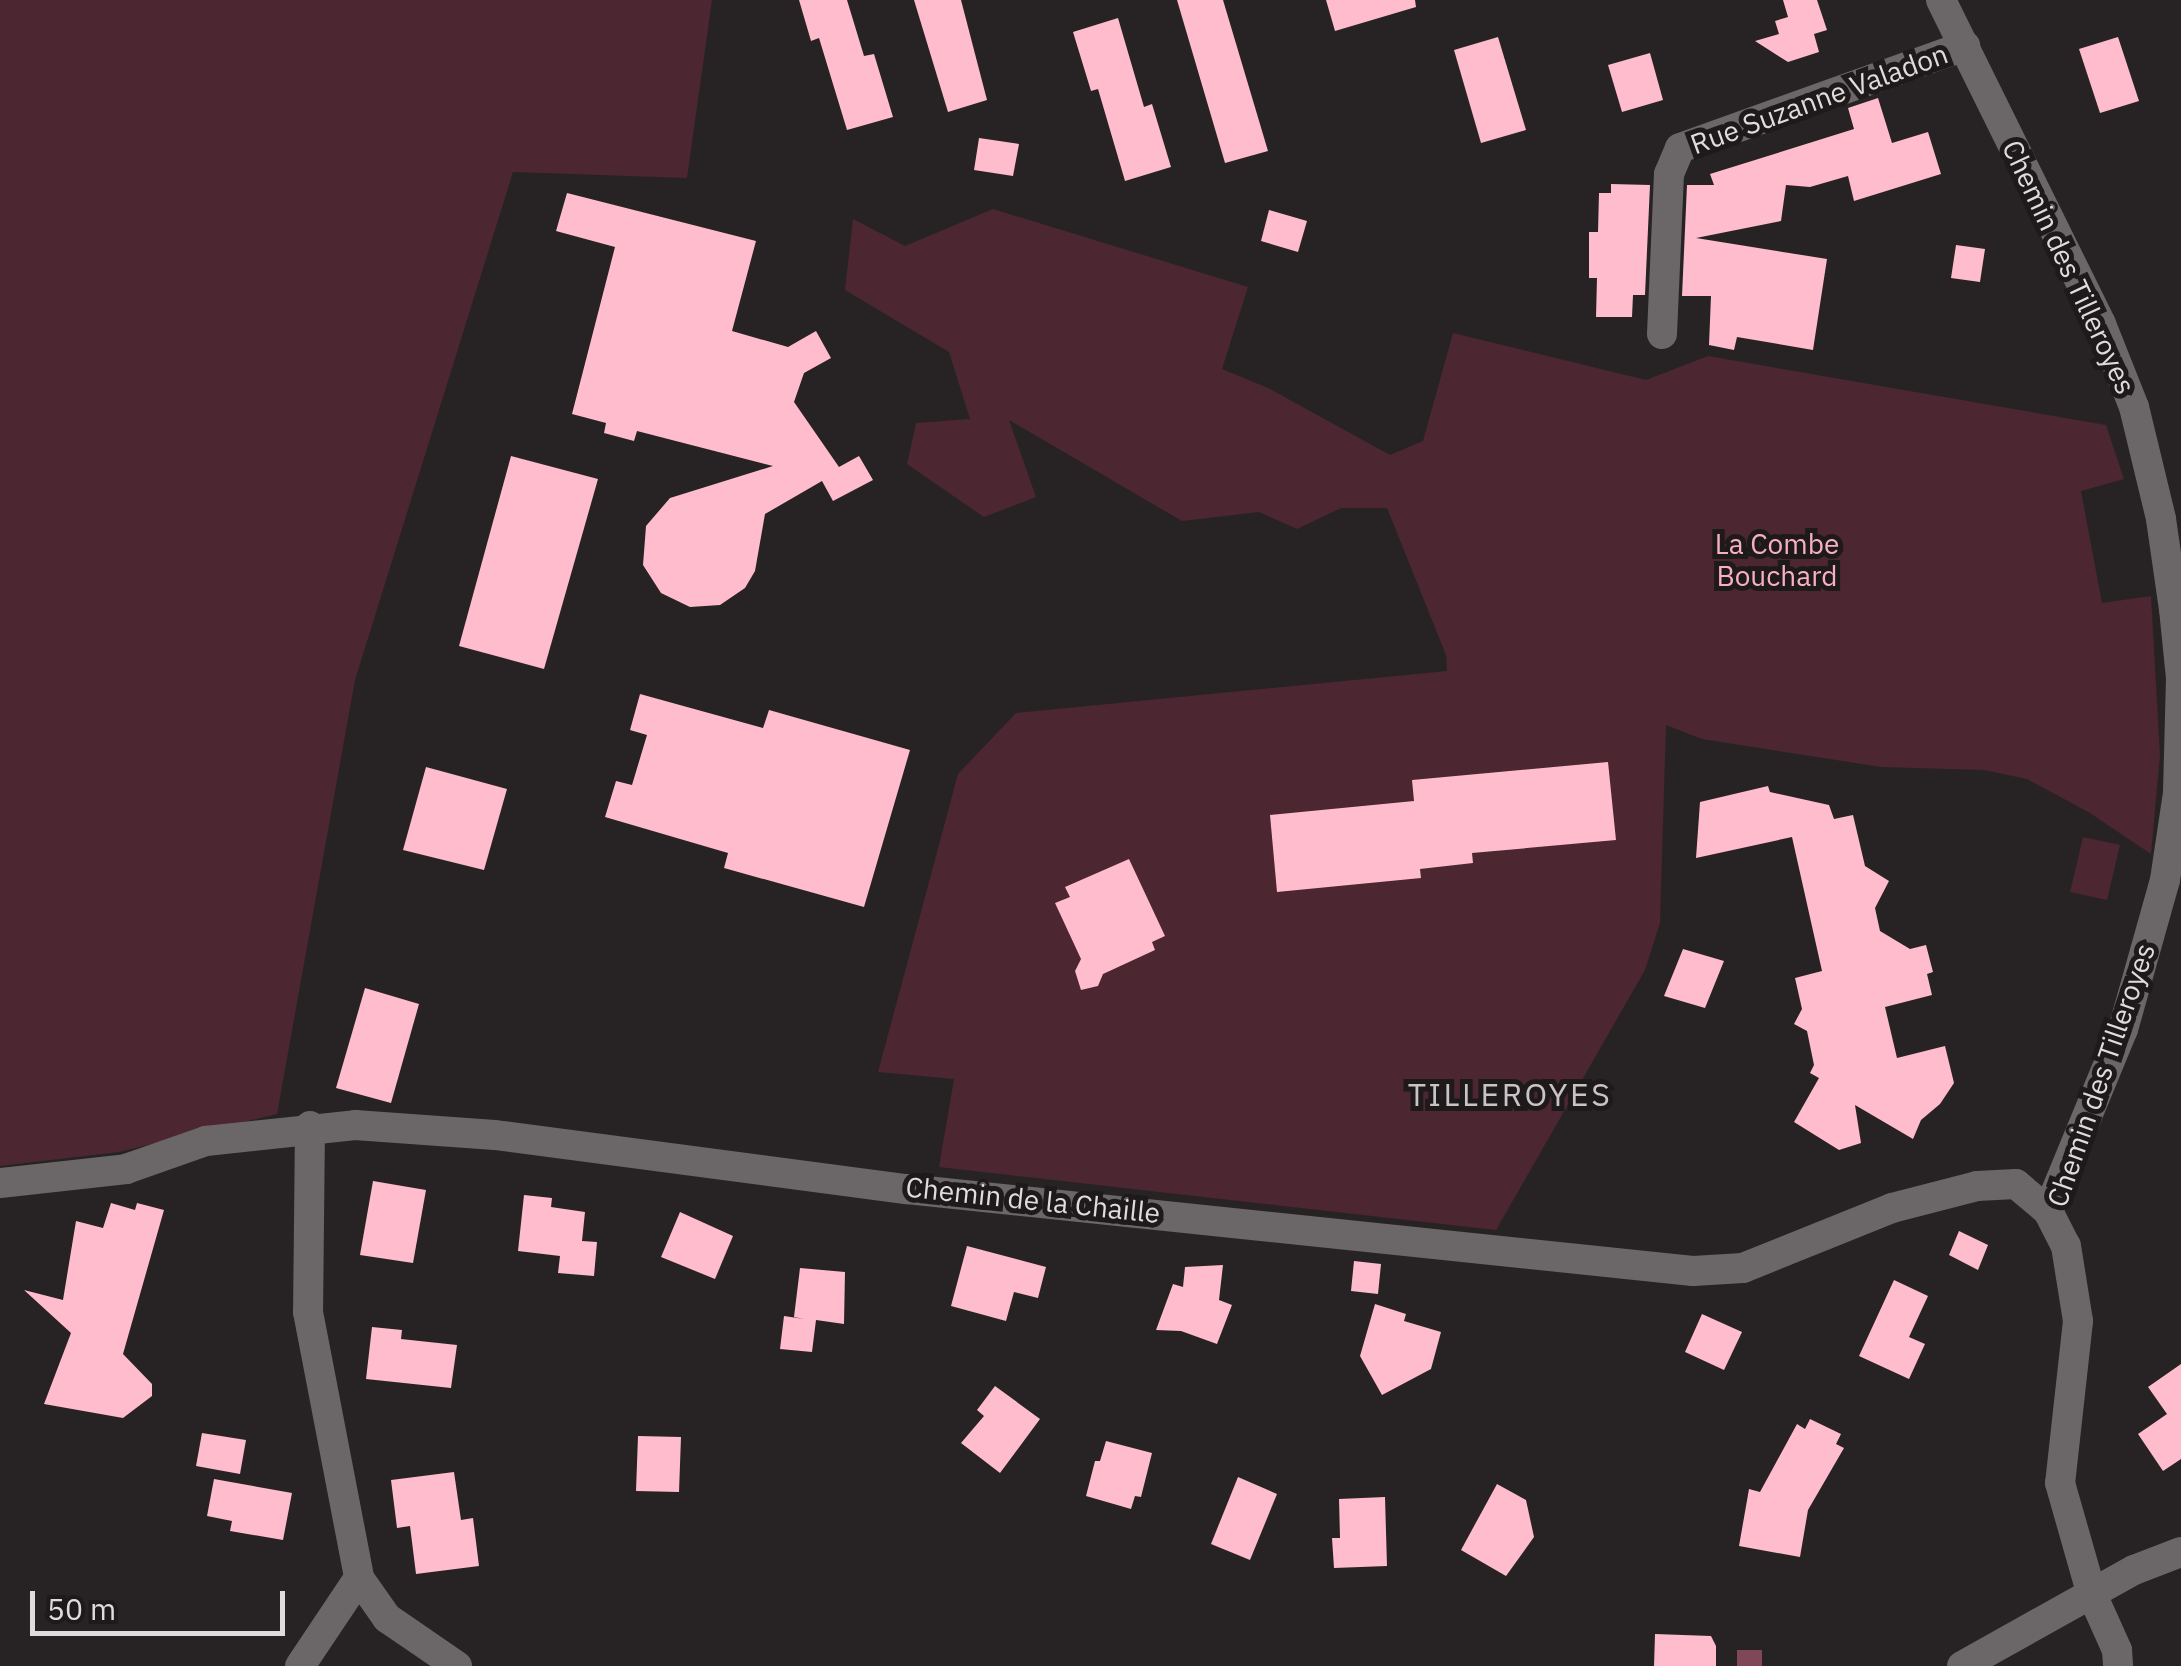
<!DOCTYPE html>
<style>
body{margin:0}
#map{position:relative;width:2181px;height:1666px;overflow:hidden;background:#272324;font-family:"IBM Plex Sans",sans-serif}
div>[style]{position:absolute}
[style*='--x']{left:calc(var(--x)*1px);top:calc(var(--y)*1px);width:calc(var(--w)*1px);rotate:calc(var(--a)*1deg)}
.green>*{inset:0;background:#4c2631}
.water>*{inset:0;background:#804758}
.building>*{inset:0;background:#ffbccd}
.minor>*{height:30px;margin:-15px;padding:0 15px;transform-origin:15px;border-radius:15px;background:#6b6667}
span{translate:-50% -50%;white-space:nowrap;text-align:center;line-height:1.15;-webkit-text-stroke:10px #1e1a1b;paint-order:stroke}
.street-label{font-size:28px;color:#dfdcdc}
.park-label{font-size:28px;color:#f7afc2}
.quarter-label{font-size:32px;color:#c9c3c5;letter-spacing:2.5px}
.scale{position:absolute;left:30px;top:1591px;width:255px;height:45px;box-sizing:border-box;border:5px solid #dfdcdc;border-top:0;padding-left:12px;font-size:30px;line-height:35px;white-space:nowrap;color:#dfdcdc;-webkit-text-stroke:8px #1e1a1b;paint-order:stroke}
</style>
<div id="map">
<div class="green">
<i style="clip-path:polygon(0 0,712px 0,687px 178px,513px 172px,355px 680px,277px 1114px,119px 1152px,0 1166px)"></i>
<i style="clip-path:polygon(993px 209px,1248px 287px,1222px 369px,1268px 388px,1390px 455px,1423px 441px,1453px 333px,1646px 380px,1708px 356px,2106px 425px,2124px 479px,2081px 491px,2102px 603px,2151px 596px,2160px 755px,2151px 854px,2090px 813px,2027px 779px,1984px 770px,1881px 767px,1702px 739px,1666px 725px,1660px 923px,1645px 970px,1496px 1230px,939px 1167px,954px 1079px,878px 1072px,958px 774px,1016px 713px,1447px 671px,1446px 655px,1387px 508px,1341px 508px,1297px 529px,1259px 512px,1182px 521px,1009px 420px,1036px 497px,984px 517px,907px 464px,916px 423px,970px 419px,949px 352px,845px 290px,853px 219px,905px 246px)"></i>
<i style="clip-path:polygon(2083px 837px,2120px 845px,2107px 900px,2070px 892px)"></i>
</div>
<div class="water">
<i style="clip-path:polygon(1737px 1650px,1762px 1650px,1762px 1666px,1737px 1666px)"></i>
</div>
<div class="building">
<i style="clip-path:polygon(799px 0,847px 0,864px 56px,874px 54px,893px 117px,847px 130px,819px 38px,811px 41px)"></i>
<i style="clip-path:polygon(914px 0,961px 0,987px 100px,948px 112px)"></i>
<i style="clip-path:polygon(1177px 0,1223px 0,1268px 151px,1225px 163px)"></i>
<i style="clip-path:polygon(1326px 0,1415px 0,1416px 7px,1335px 31px)"></i>
<i style="clip-path:polygon(1783px 0,1817px 0,1827px 30px,1814px 34px,1819px 52px,1788px 62px,1755px 41px,1779px 34px,1775px 21px,1788px 17px)"></i>
<i style="clip-path:polygon(1118px 18px,1144px 107px,1152px 104px,1171px 167px,1125px 181px,1098px 89px,1091px 91px,1073px 32px)"></i>
<i style="clip-path:polygon(1498px 37px,1526px 130px,1481px 143px,1454px 50px)"></i>
<i style="clip-path:polygon(2118px 37px,2139px 101px,2100px 113px,2079px 49px)"></i>
<i style="clip-path:polygon(1650px 53px,1663px 100px,1622px 112px,1608px 65px)"></i>
<i style="clip-path:polygon(1878px 98px,1892px 143px,1928px 132px,1941px 174px,1854px 201px,1848px 176px,1810px 187px,1786px 185px,1781px 221px,1696px 238px,1827px 259px,1813px 350px,1737px 337px,1734px 350px,1709px 345px,1711px 296px,1682px 296px,1687px 185px,1714px 185px,1710px 174px,1854px 129px,1848px 108px)"></i>
<i style="clip-path:polygon(979px 138px,1019px 144px,1013px 176px,974px 170px)"></i>
<i style="clip-path:polygon(1611px 184px,1650px 185px,1645px 295px,1633px 295px,1632px 317px,1596px 317px,1597px 278px,1589px 278px,1589px 232px,1598px 232px,1599px 193px,1611px 193px)"></i>
<i style="clip-path:polygon(567px 193px,756px 241px,732px 331px,788px 347px,816px 331px,831px 358px,804px 373px,794px 402px,839px 467px,859px 456px,873px 480px,833px 501px,822px 481px,765px 514px,755px 571px,745px 588px,720px 605px,690px 607px,661px 593px,643px 565px,646px 526px,670px 498px,773px 466px,637px 431px,634px 441px,604px 433px,606px 423px,572px 414px,615px 247px,556px 231px)"></i>
<i style="clip-path:polygon(1269px 210px,1307px 221px,1298px 252px,1261px 241px)"></i>
<i style="clip-path:polygon(1956px 245px,1985px 249px,1980px 282px,1951px 278px)"></i>
<i style="clip-path:polygon(511px 456px,598px 479px,544px 669px,459px 646px)"></i>
<i style="clip-path:polygon(640px 694px,763px 728px,769px 710px,910px 750px,864px 907px,724px 868px,728px 853px,605px 817px,616px 781px,632px 785px,647px 735px,630px 730px)"></i>
<i style="clip-path:polygon(1608px 762px,1616px 840px,1472px 853px,1473px 863px,1420px 869px,1421px 878px,1277px 892px,1270px 815px,1414px 801px,1412px 780px)"></i>
<i style="clip-path:polygon(426px 767px,507px 789px,484px 870px,403px 850px)"></i>
<i style="clip-path:polygon(1768px 786px,1770px 792px,1829px 805px,1834px 819px,1853px 815px,1865px 866px,1889px 881px,1875px 908px,1880px 931px,1910px 949px,1926px 945px,1933px 972px,1927px 974px,1932px 995px,1885px 1007px,1897px 1058px,1945px 1046px,1954px 1083px,1940px 1104px,1921px 1120px,1913px 1139px,1855px 1105px,1861px 1143px,1839px 1150px,1794px 1122px,1819px 1078px,1810px 1073px,1814px 1065px,1807px 1031px,1794px 1024px,1802px 1009px,1795px 978px,1822px 971px,1792px 837px,1696px 858px,1700px 802px)"></i>
<i style="clip-path:polygon(1129px 859px,1165px 936px,1152px 942px,1155px 950px,1103px 974px,1098px 986px,1081px 990px,1075px 971px,1081px 959px,1055px 903px,1070px 897px,1065px 887px)"></i>
<i style="clip-path:polygon(1683px 949px,1724px 961px,1705px 1008px,1664px 996px)"></i>
<i style="clip-path:polygon(365px 988px,419px 1004px,391px 1103px,336px 1088px)"></i>
<i style="clip-path:polygon(373px 1181px,426px 1190px,413px 1263px,360px 1255px)"></i>
<i style="clip-path:polygon(524px 1195px,552px 1198px,551px 1207px,585px 1212px,582px 1241px,597px 1242px,594px 1276px,558px 1273px,560px 1256px,518px 1251px)"></i>
<i style="clip-path:polygon(111px 1203px,135px 1210px,137px 1203px,164px 1210px,123px 1354px,152px 1384px,152px 1396px,123px 1418px,44px 1404px,71px 1333px,24px 1290px,63px 1300px,76px 1221px,103px 1228px)"></i>
<i style="clip-path:polygon(680px 1212px,733px 1236px,715px 1279px,661px 1257px)"></i>
<i style="clip-path:polygon(1959px 1231px,1988px 1245px,1978px 1270px,1949px 1255px)"></i>
<i style="clip-path:polygon(967px 1246px,1046px 1267px,1038px 1298px,1014px 1292px,1006px 1321px,951px 1306px)"></i>
<i style="clip-path:polygon(1354px 1261px,1381px 1264px,1378px 1294px,1351px 1291px)"></i>
<i style="clip-path:polygon(1223px 1265px,1219px 1300px,1232px 1305px,1217px 1344px,1181px 1331px,1156px 1330px,1173px 1284px,1183px 1287px,1185px 1267px)"></i>
<i style="clip-path:polygon(800px 1268px,845px 1272px,844px 1324px,816px 1320px,812px 1352px,780px 1349px,784px 1316px,804px 1319px,794px 1317px)"></i>
<i style="clip-path:polygon(1894px 1280px,1928px 1296px,1909px 1337px,1925px 1344px,1909px 1379px,1859px 1356px)"></i>
<i style="clip-path:polygon(1375px 1304px,1406px 1314px,1404px 1321px,1441px 1332px,1431px 1369px,1382px 1395px,1360px 1356px)"></i>
<i style="clip-path:polygon(1702px 1314px,1742px 1332px,1724px 1370px,1685px 1352px)"></i>
<i style="clip-path:polygon(372px 1327px,402px 1330px,401px 1339px,457px 1345px,451px 1388px,366px 1379px)"></i>
<i style="clip-path:polygon(2181px 1364px,2181px 1459px,2163px 1471px,2138px 1434px,2167px 1414px,2148px 1387px)"></i>
<i style="clip-path:polygon(995px 1386px,1040px 1419px,1000px 1473px,961px 1443px,984px 1416px,977px 1410px)"></i>
<i style="clip-path:polygon(1810px 1419px,1841px 1434px,1836px 1444px,1844px 1448px,1808px 1510px,1800px 1557px,1739px 1546px,1749px 1489px,1760px 1492px,1797px 1424px,1805px 1429px)"></i>
<i style="clip-path:polygon(202px 1433px,246px 1440px,240px 1474px,196px 1466px)"></i>
<i style="clip-path:polygon(638px 1436px,681px 1437px,679px 1492px,636px 1491px)"></i>
<i style="clip-path:polygon(1106px 1441px,1152px 1453px,1141px 1497px,1135px 1496px,1131px 1509px,1086px 1496px,1095px 1461px,1100px 1461px)"></i>
<i style="clip-path:polygon(454px 1472px,461px 1520px,473px 1518px,479px 1566px,416px 1574px,410px 1526px,397px 1528px,391px 1480px)"></i>
<i style="clip-path:polygon(1238px 1477px,1277px 1494px,1250px 1560px,1211px 1544px)"></i>
<i style="clip-path:polygon(214px 1479px,292px 1493px,283px 1540px,230px 1531px,232px 1521px,207px 1516px)"></i>
<i style="clip-path:polygon(1497px 1484px,1526px 1500px,1534px 1537px,1506px 1576px,1461px 1550px)"></i>
<i style="clip-path:polygon(1385px 1497px,1387px 1566px,1334px 1568px,1332px 1538px,1340px 1538px,1339px 1499px)"></i>
<i style="clip-path:polygon(1655px 1634px,1711px 1636px,1716px 1646px,1716px 1666px,1654px 1666px)"></i>
</div>
<div class="minor">
<i style="--x:1941;--y:0;--w:361;--a:63.7"></i>
<i style="--x:2101;--y:324;--w:89;--a:68.3"></i>
<i style="--x:2134;--y:407;--w:115;--a:76.4"></i>
<i style="--x:2161;--y:519;--w:91;--a:81.8"></i>
<i style="--x:2174;--y:609;--w:69;--a:84.2"></i>
<i style="--x:2181;--y:678;--w:115;--a:91.5"></i>
<i style="--x:2178;--y:793;--w:88;--a:98.5"></i>
<i style="--x:2165;--y:880;--w:155;--a:105.7"></i>
<i style="--x:2123;--y:1029;--w:197;--a:112.4"></i>
<i style="--x:2048;--y:1211;--w:39;--a:63"></i>
<i style="--x:2066;--y:1246;--w:76;--a:80.9"></i>
<i style="--x:2078;--y:1321;--w:163;--a:96.3"></i>
<i style="--x:2060;--y:1483;--w:113;--a:74.1"></i>
<i style="--x:2091;--y:1592;--w:64;--a:65.9"></i>
<i style="--x:2117;--y:1650;--w:16;--a:86"></i>
<i style="--x:1662;--y:334;--w:160;--a:-87.5"></i>
<i style="--x:1669;--y:174;--w:28;--a:-67"></i>
<i style="--x:1680;--y:148;--w:303;--a:-19.7"></i>
<i style="--x:310;--y:1126;--w:186;--a:90.6"></i>
<i style="--x:308;--y:1312;--w:271;--a:79.1"></i>
<i style="--x:359;--y:1578;--w:49;--a:55"></i>
<i style="--x:387;--y:1618;--w:85;--a:34.4"></i>
<i style="--x:0;--y:1183;--w:127;--a:-6.3"></i>
<i style="--x:126;--y:1169;--w:85;--a:-19.3"></i>
<i style="--x:206;--y:1141;--w:150;--a:-6.1"></i>
<i style="--x:355;--y:1125;--w:140;--a:4.1"></i>
<i style="--x:495;--y:1135;--w:416;--a:7.5"></i>
<i style="--x:907;--y:1189;--w:790;--a:5.96"></i>
<i style="--x:1693;--y:1271;--w:50;--a:-3.4"></i>
<i style="--x:1743;--y:1268;--w:161;--a:-21.9"></i>
<i style="--x:1892;--y:1208;--w:88;--a:-14.5"></i>
<i style="--x:1977;--y:1186;--w:39;--a:-3"></i>
<i style="--x:2016;--y:1184;--w:42;--a:40.2"></i>
<i style="--x:300;--y:1666;--w:106;--a:-56.2"></i>
<i style="--x:1962;--y:1666;--w:197;--a:-29.2"></i>
<i style="--x:2134;--y:1570;--w:50;--a:-21"></i>
</div>
<div class="street-label">
<span style="left:1819px;top:99px;rotate:-20deg">Rue Suzanne Valadon</span>
<span style="left:2069px;top:267px;rotate:65deg">Chemin des Tilleroyes</span>
<span style="left:2101px;top:1075px;rotate:-71deg">Chemin des Tilleroyes</span>
<span style="left:1033px;top:1200px;rotate:6deg">Chemin de la Chaille</span>
</div>
<div class="park-label">
<span style="left:1777px;top:560px">La Combe<br>Bouchard</span>
</div>
<div class="quarter-label">
<span style="left:1510px;top:1094px">TILLEROYES</span>
</div>
<div class="scale">50 m</div>
</div>
